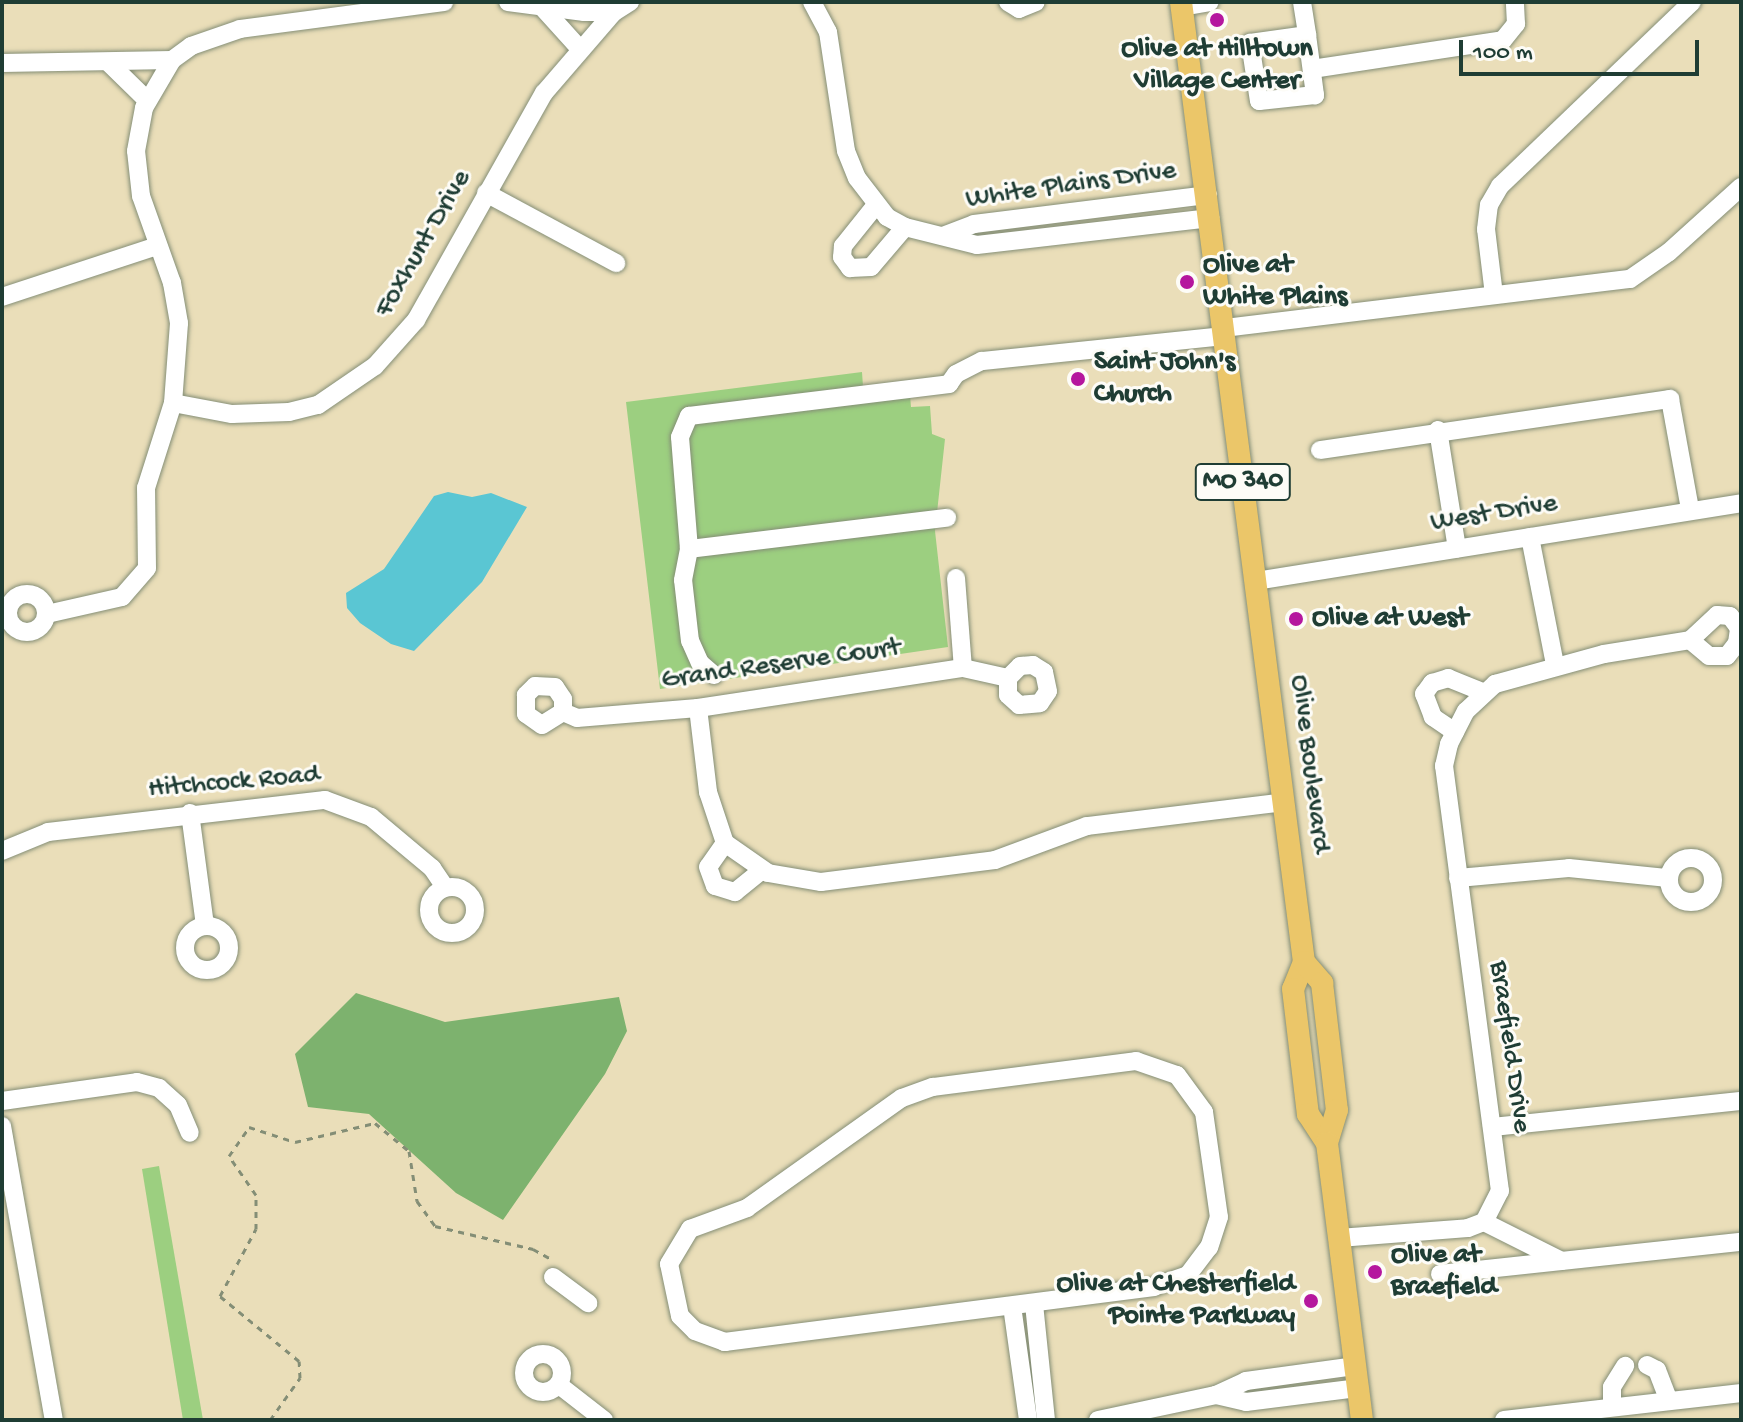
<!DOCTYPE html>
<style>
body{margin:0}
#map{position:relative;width:1743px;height:1422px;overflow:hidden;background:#eadeb9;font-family:"Gochi Hand",sans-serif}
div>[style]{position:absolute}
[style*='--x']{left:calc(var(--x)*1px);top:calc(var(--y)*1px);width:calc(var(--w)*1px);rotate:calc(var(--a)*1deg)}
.green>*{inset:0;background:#9ccf80}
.forest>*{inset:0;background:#7db26e}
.water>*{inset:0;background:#5ac6d3}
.path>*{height:3px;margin-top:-1.5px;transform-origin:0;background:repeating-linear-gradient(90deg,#848e76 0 6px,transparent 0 12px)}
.roads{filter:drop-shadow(0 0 2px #848e76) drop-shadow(0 0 2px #848e76)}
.minor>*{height:18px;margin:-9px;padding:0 9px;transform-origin:9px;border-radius:9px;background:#fff}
.minor>.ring{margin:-9px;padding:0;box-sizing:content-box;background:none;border:18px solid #fff;border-radius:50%}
.major>*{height:22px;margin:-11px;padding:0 11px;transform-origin:11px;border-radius:11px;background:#ebc669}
.dots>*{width:22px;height:22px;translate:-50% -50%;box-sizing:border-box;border:4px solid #fdfcf7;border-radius:50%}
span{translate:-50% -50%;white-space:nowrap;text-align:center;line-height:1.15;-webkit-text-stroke:6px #fdfcf7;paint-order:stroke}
.shield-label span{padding:2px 6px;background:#fdfcf7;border:2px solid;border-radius:6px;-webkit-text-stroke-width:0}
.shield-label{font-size:26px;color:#1f3d34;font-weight:700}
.poi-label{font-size:28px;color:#1f3d34;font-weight:700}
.left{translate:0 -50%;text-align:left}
.right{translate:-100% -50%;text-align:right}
.street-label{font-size:28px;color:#1f3d34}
.frame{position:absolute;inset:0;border:4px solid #1f3d34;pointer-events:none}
.scale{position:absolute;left:1459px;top:40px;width:240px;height:36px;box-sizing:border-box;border:4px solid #1f3d34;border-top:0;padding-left:10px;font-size:24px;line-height:28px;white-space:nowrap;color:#1f3d34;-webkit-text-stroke:6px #fdfcf7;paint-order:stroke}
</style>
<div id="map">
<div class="green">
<i style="clip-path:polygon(862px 372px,864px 401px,910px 395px,911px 407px,930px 406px,932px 434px,945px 439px,935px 531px,948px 647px,660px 689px,626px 402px)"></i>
<i style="clip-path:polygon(159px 1166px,203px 1420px,183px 1420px,142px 1169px)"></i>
</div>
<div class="forest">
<i style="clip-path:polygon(356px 993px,445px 1022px,619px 997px,627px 1031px,605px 1074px,503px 1220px,456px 1193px,369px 1114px,308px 1107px,295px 1054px)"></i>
</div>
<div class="water">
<i style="clip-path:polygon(448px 492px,472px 497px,491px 493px,527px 507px,482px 582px,414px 651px,391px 644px,360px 623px,347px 608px,346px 593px,384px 569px,434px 496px)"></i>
</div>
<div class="path">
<i style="--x:270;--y:1420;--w:52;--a:-54.5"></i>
<i style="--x:300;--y:1378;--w:17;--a:-93"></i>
<i style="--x:299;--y:1361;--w:102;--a:-140.6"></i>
<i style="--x:220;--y:1296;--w:76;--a:-61.8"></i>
<i style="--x:256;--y:1229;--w:34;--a:-90"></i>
<i style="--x:256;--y:1195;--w:47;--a:-124.7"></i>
<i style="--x:229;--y:1156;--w:35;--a:-55"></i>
<i style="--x:249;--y:1127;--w:48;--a:18.1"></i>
<i style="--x:295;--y:1142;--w:82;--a:-13.4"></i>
<i style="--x:375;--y:1123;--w:44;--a:39.5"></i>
<i style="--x:409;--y:1151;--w:51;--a:80.9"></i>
<i style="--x:417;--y:1201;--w:31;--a:54"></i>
<i style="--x:435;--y:1226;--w:101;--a:13.2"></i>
<i style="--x:533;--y:1249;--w:21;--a:29"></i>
</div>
<div class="roads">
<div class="minor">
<i style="--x:508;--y:2;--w:77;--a:7.5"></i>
<i style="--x:584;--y:12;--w:30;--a:0"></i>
<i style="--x:614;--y:12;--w:19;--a:-32"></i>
<i style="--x:812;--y:2;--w:34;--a:62"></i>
<i style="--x:828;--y:32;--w:120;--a:81.4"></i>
<i style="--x:846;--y:151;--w:29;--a:68"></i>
<i style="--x:857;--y:178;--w:49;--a:52.4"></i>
<i style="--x:887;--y:217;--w:21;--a:29"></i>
<i style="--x:905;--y:227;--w:74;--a:14"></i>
<i style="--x:977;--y:245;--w:235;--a:-6.6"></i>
<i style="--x:1008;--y:2;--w:13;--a:32"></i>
<i style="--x:1019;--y:9;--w:18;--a:-22"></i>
<i style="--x:1302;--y:2;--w:33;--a:81"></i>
<i style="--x:1307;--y:35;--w:61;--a:82.4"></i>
<i style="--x:1315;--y:95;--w:56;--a:173.9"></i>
<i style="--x:1259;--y:101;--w:59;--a:-98.8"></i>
<i style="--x:1250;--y:43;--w:58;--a:-8"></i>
<i style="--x:542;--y:7;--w:57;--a:47.9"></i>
<i style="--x:1182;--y:7;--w:28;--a:-10"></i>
<i style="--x:2;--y:63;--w:170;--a:-1"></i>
<i style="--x:172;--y:60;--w:24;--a:-36"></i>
<i style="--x:191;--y:46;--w:52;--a:-19.1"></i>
<i style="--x:240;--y:29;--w:206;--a:-7.5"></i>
<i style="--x:109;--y:63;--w:54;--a:44.3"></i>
<i style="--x:1312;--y:69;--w:193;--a:-8.6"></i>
<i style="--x:1503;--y:40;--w:21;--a:-51"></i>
<i style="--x:1516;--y:24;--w:22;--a:-93"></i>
<i style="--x:486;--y:193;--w:148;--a:28.3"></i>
<i style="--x:876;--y:205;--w:53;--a:128.8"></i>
<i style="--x:843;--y:246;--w:11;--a:95"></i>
<i style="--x:842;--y:257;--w:14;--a:54"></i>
<i style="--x:850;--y:268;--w:21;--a:-3"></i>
<i style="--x:871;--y:267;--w:52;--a:-49.6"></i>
<i style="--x:943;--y:236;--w:33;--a:-21"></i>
<i style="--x:974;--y:224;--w:236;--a:-7.1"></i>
<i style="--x:1494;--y:295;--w:66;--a:-96.9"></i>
<i style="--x:1486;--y:229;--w:24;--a:-83"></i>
<i style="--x:1489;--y:205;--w:22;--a:-60"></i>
<i style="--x:1500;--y:186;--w:266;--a:-43.8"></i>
<i style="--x:2;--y:297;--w:163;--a:-18.2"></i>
<i style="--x:1224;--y:328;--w:409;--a:-6.9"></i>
<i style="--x:1630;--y:279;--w:47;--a:-34.7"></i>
<i style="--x:1669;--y:252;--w:97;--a:-42.1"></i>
<i style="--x:173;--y:403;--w:60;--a:10.6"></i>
<i style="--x:232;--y:414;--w:57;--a:-2"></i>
<i style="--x:289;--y:412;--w:30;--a:-14"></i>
<i style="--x:318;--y:405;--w:69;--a:-34.4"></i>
<i style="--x:375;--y:366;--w:62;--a:-48.3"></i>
<i style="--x:416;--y:320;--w:261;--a:-60.6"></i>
<i style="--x:544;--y:93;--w:107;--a:-49.2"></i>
<i style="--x:1438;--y:430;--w:120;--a:80.9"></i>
<i style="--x:1320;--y:450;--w:354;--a:-8.3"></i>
<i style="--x:1670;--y:399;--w:112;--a:79.7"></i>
<i style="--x:1530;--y:537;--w:130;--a:78.9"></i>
<i style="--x:689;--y:549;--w:260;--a:-6.9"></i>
<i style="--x:956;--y:578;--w:90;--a:85.6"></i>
<i style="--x:1256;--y:581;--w:491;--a:-9.1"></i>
<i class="ring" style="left:8px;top:594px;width:20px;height:20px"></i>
<i style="--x:47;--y:614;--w:77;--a:-12.8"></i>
<i style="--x:122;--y:597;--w:38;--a:-49"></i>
<i style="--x:147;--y:568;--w:80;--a:-90.7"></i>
<i style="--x:146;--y:488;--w:89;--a:-72.4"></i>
<i style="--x:173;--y:403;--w:80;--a:-85.7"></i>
<i style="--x:179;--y:323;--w:41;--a:-99.9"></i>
<i style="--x:172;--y:283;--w:92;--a:-109.6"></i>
<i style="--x:141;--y:196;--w:45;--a:-96.3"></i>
<i style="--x:136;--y:151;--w:44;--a:-79.5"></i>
<i style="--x:144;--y:108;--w:56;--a:-59.7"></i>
<i style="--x:714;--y:675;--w:18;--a:-139"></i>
<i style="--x:700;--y:663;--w:24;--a:-114"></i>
<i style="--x:690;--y:641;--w:61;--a:-96.5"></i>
<i style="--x:683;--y:580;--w:32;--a:-79"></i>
<i style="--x:689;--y:549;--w:112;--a:-94.6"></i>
<i style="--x:680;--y:437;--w:23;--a:-67"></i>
<i style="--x:689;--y:416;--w:262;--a:-7"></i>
<i style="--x:949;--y:384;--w:12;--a:-55"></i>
<i style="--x:956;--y:374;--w:29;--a:-27"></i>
<i style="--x:982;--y:361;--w:244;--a:-5.9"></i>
<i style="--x:698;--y:708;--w:85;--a:83.2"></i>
<i style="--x:708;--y:792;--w:54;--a:71.6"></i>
<i style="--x:725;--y:843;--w:52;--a:34.9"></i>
<i style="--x:768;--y:873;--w:54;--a:9.6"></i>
<i style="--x:821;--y:882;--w:175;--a:-7.2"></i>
<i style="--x:995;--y:860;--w:98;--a:-20.3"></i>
<i style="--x:1087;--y:826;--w:198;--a:-6.9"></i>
<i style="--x:563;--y:712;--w:13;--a:-90"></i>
<i style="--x:563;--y:699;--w:14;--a:-124"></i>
<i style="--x:555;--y:687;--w:20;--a:-177"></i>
<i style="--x:535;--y:686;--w:13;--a:135"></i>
<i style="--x:526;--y:695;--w:19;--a:90"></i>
<i style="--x:526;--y:714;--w:19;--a:35"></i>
<i style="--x:542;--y:725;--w:25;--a:-32"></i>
<i style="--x:563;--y:712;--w:15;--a:23"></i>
<i style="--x:577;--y:718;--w:121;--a:-4.7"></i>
<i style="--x:698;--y:708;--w:268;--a:-8.6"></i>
<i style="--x:963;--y:668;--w:46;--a:12.5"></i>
<i style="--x:1008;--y:678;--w:17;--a:90"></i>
<i style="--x:1008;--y:695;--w:15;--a:42"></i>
<i style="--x:1019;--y:705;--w:21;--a:-5"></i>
<i style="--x:1040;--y:703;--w:14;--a:-56"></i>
<i style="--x:1048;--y:691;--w:19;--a:-102"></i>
<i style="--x:1044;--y:672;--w:13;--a:-148"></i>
<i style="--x:1033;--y:665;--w:13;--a:176"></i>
<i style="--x:1020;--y:666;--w:17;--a:135"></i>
<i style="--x:1455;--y:732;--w:27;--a:-146"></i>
<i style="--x:1433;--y:717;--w:25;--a:-111"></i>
<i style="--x:1424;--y:694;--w:14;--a:-54"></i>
<i style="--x:1432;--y:683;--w:17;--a:-17"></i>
<i style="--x:1448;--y:678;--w:38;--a:22"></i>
<i style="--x:190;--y:813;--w:114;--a:82.4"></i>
<i style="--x:725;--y:843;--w:29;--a:125"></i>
<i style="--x:708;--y:867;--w:20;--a:70"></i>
<i style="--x:715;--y:886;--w:21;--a:17"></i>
<i style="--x:735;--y:892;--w:35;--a:-39"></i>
<i style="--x:2;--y:851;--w:50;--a:-22.4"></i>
<i style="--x:48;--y:832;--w:279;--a:-6.6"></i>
<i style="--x:325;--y:800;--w:49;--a:20.3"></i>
<i style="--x:371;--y:817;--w:80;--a:39.9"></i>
<i style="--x:432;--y:868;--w:23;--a:56"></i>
<i class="ring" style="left:1669px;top:858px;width:26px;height:26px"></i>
<i style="--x:1458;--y:878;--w:111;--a:-5.1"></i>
<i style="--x:1569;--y:868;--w:100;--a:5.8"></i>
<i class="ring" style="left:429px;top:887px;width:28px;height:28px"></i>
<i class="ring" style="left:185px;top:926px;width:26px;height:26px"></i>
<i style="--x:1136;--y:1061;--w:43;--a:18.9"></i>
<i style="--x:1177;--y:1075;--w:46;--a:53.9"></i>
<i style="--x:1204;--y:1112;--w:106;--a:81.9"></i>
<i style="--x:1219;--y:1217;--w:32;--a:108"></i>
<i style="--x:1209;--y:1247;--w:35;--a:127"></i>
<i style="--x:1188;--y:1275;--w:36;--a:161"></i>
<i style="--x:1154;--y:1287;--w:433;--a:172.7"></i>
<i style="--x:725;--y:1342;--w:32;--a:-160"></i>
<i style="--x:695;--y:1331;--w:21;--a:-135"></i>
<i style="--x:680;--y:1316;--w:53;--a:-101.9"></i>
<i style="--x:669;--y:1264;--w:41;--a:-59"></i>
<i style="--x:690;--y:1229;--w:61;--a:-20.2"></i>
<i style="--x:747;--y:1208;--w:190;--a:-35.4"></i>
<i style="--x:902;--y:1098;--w:33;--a:-20"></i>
<i style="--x:933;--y:1087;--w:205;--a:-7.3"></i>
<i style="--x:2;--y:1101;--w:136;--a:-8"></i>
<i style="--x:137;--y:1082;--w:23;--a:15"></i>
<i style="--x:159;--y:1088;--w:25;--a:42"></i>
<i style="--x:178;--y:1105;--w:30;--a:67"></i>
<i style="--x:2;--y:1126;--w:299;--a:80"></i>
<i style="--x:1492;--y:1127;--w:250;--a:-6"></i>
<i style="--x:1484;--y:1222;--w:87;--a:26.6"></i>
<i style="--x:1339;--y:1238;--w:129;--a:-4.4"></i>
<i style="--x:1468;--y:1228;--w:17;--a:-21"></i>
<i style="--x:1484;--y:1222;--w:35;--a:-63"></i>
<i style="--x:1500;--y:1191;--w:429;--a:-97.5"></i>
<i style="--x:1444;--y:766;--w:23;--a:-77"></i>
<i style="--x:1449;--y:744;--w:37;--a:-63"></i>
<i style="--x:1466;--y:711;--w:40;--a:-43"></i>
<i style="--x:1495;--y:684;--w:113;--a:-15.4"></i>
<i style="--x:1604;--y:654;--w:87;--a:-9.2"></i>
<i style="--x:1690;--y:640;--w:25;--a:40"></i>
<i style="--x:1709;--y:656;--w:18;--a:0"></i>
<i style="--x:1727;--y:656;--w:16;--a:-52"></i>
<i style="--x:1737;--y:643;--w:15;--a:-82"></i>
<i style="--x:1739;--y:628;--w:15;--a:-127"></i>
<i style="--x:1730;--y:616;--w:13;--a:-176"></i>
<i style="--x:1717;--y:615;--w:37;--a:137"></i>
<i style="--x:1440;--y:1274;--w:303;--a:-6.1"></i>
<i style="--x:553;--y:1277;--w:44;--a:36.6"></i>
<i style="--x:1034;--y:1304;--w:117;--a:84.1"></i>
<i style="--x:1012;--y:1306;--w:115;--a:82"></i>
<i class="ring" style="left:524px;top:1354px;width:20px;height:20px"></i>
<i style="--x:1647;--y:1365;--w:11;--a:27"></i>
<i style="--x:1657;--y:1370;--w:33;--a:69"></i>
<i style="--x:559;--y:1385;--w:57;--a:37.9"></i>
<i style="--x:1216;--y:1395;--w:31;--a:13"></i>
<i style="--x:1246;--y:1402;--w:114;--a:-7.1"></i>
<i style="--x:1612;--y:1407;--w:20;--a:-90"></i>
<i style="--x:1612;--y:1387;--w:25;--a:-58"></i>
<i style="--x:1098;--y:1420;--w:121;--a:-12"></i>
<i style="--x:1216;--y:1395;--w:33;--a:-25"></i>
<i style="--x:1246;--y:1381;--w:111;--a:-7.8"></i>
<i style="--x:1504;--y:1420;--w:239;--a:-6.5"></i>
</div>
<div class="major">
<i style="--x:1181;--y:2;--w:968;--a:82.7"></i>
<i style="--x:1304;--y:962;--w:29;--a:112"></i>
<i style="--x:1293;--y:989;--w:126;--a:83.2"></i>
<i style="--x:1308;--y:1114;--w:35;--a:57"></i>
<i style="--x:1304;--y:962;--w:28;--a:49"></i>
<i style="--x:1322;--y:983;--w:128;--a:83.3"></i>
<i style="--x:1337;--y:1110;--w:34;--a:107"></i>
<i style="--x:1327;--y:1143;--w:279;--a:82.8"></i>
</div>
</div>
<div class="dots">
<i style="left:1217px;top:20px;background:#b5179e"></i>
<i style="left:1187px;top:282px;background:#b5179e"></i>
<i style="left:1078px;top:379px;background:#b5179e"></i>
<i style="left:1296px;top:619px;background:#b5179e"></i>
<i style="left:1375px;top:1272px;background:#b5179e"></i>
<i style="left:1311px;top:1301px;background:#b5179e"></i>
</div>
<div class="shield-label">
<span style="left:1243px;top:482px">MO 340</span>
</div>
<div class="poi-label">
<span style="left:1217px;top:66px">Olive at Hilltown<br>Village Center</span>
<span class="left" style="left:1203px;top:282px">Olive at<br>White Plains</span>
<span class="left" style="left:1094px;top:379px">Saint John's<br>Church</span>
<span class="left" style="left:1312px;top:619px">Olive at West</span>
<span class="left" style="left:1391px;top:1272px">Olive at<br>Braefield</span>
<span class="right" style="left:1295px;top:1301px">Olive at Chesterfield<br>Pointe Parkway</span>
</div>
<div class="street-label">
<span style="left:1071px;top:186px;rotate:-8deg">White Plains Drive</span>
<span style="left:424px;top:244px;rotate:-60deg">Foxhunt Drive</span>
<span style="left:1494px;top:514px;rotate:-9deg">West Drive</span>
<span style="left:781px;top:665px;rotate:-8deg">Grand Reserve Court</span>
<span style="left:1309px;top:764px;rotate:83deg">Olive Boulevard</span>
<span style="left:234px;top:783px;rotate:-5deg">Hitchcock Road</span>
<span style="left:1509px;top:1047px;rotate:82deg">Braefield Drive</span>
</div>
<div class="frame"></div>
<div class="scale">100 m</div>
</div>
